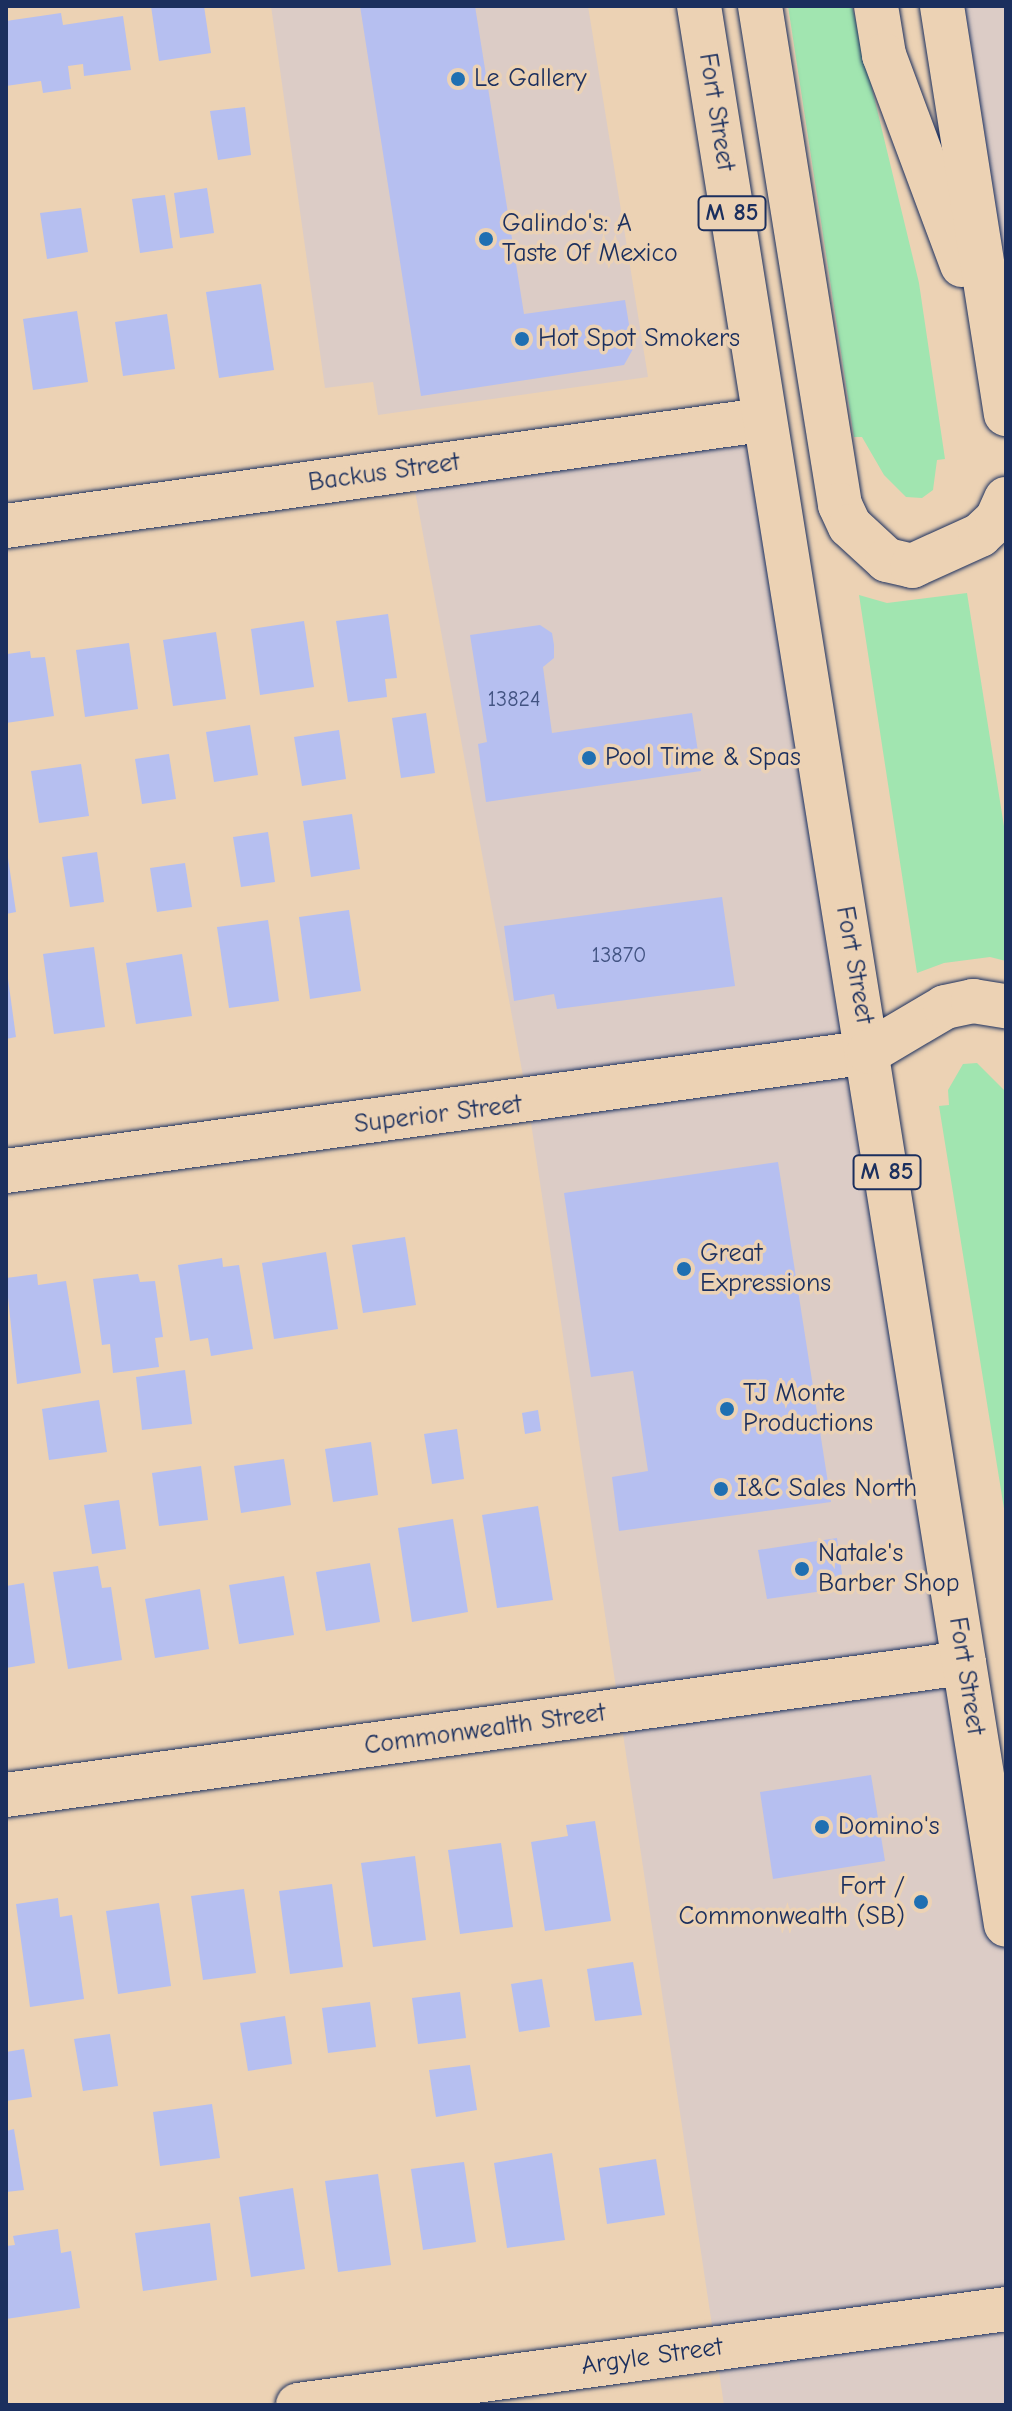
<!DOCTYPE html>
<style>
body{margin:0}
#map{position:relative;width:1012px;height:2411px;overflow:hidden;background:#ecd2b4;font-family:"Comic Neue",sans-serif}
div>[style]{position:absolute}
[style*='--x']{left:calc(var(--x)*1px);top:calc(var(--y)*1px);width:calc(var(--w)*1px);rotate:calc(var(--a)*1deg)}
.built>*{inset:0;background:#dcccc6}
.green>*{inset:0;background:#a1e5b0}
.building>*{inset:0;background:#b6bff0}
.roads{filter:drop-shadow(0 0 2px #1b2f5e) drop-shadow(0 0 2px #1b2f5e)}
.street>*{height:44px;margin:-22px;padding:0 22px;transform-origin:22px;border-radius:22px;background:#ecd2b4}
.primary>*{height:44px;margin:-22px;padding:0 22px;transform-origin:22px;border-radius:22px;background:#ecd2b4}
.dots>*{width:22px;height:22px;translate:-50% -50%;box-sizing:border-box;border:4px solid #ecd2b4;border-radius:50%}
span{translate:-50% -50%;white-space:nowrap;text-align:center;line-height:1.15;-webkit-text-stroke:7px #ecd2b4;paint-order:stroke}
.number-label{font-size:22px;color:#425382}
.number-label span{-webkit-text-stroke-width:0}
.shield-label span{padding:2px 6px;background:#ecd2b4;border:2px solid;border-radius:6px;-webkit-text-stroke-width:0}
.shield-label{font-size:24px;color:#1b2f5e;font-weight:700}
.poi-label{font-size:26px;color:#1b2f5e}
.left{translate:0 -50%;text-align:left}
.right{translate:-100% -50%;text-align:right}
.street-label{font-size:26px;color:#1b2f5e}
.frame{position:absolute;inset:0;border:8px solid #1b2f5e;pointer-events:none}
</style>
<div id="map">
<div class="built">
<i style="clip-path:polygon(271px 6px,588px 6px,648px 377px,378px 415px,373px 382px,325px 388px)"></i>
<i style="clip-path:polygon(942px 6px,1006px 6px,1006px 401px)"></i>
<i style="clip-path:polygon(761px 420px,1006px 1925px,1006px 2405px,724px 2405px,528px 1103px,411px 469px)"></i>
</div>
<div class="green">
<i style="clip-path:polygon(788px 6px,852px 6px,919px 283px,945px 459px,937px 460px,933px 490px,922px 498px,906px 497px,884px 475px,862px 437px,854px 437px)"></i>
<i style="clip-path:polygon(967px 593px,1006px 839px,1006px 961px,990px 957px,944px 963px,917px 973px,859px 595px,887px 603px)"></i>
<i style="clip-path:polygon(977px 1063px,1006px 1092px,1006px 1521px,939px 1106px,949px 1105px,948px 1090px,963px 1064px)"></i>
</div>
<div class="building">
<i style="clip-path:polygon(151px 6px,204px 6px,211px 53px,159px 61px)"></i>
<i style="clip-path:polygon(360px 6px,475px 6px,524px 314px,625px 300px,633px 349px,624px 365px,421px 396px)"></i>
<i style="clip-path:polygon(61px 13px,63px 25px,123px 16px,131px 70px,84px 76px,83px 64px,68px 66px,71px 89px,43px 93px,41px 81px,6px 86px,6px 21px)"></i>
<i style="clip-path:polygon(245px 107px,251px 155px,218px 160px,210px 111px)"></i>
<i style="clip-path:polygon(207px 188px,214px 233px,180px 238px,174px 193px)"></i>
<i style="clip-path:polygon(165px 195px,173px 248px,140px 253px,132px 199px)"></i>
<i style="clip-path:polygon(81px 208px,88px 252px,47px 259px,40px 213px)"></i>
<i style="clip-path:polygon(261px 284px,274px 370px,219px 378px,206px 292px)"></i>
<i style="clip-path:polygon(77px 311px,88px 382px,33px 390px,23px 319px)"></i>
<i style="clip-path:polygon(167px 314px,175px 369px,123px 376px,115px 322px)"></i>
<i style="clip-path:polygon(388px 614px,397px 678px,385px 679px,387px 697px,348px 702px,336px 621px)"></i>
<i style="clip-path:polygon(304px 621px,314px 687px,260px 695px,251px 629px)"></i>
<i style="clip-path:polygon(540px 625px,552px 633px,554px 645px,554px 658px,543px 667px,552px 733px,692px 713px,701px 771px,486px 802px,478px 744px,487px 742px,470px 635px)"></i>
<i style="clip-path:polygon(216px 632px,226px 699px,173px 706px,163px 640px)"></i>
<i style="clip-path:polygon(129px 643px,138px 709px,85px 717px,76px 650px)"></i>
<i style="clip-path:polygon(30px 651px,31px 658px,45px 657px,54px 716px,6px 723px,7px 654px)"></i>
<i style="clip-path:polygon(426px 713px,435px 773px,401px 778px,392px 718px)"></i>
<i style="clip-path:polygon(250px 725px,258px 775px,214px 782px,206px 732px)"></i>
<i style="clip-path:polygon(339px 730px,346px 779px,302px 786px,294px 737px)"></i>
<i style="clip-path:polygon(169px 754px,176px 799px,142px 804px,135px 759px)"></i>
<i style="clip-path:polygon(81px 764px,89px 816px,39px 823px,31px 771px)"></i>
<i style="clip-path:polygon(352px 814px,360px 869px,311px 877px,303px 821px)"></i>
<i style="clip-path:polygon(268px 832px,275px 882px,241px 887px,233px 837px)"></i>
<i style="clip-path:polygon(97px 852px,104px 902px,70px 907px,62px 857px)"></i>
<i style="clip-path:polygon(8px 858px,16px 912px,6px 914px,6px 859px)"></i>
<i style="clip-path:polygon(185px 863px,192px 907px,157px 912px,150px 868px)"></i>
<i style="clip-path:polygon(722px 897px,735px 986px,557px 1009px,554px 994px,514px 1001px,504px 926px)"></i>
<i style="clip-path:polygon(349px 910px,361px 991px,310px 999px,299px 917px)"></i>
<i style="clip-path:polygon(268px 920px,279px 1001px,229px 1008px,217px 927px)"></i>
<i style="clip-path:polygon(94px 947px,105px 1027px,54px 1034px,43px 954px)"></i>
<i style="clip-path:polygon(182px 954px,192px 1016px,136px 1024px,126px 963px)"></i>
<i style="clip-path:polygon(8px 979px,16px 1037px,6px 1039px,6px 980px)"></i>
<i style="clip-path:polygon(778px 1162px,831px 1502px,619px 1531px,612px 1477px,648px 1471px,633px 1371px,591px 1377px,564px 1193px)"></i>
<i style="clip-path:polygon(405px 1237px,416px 1305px,363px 1313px,352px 1245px)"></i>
<i style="clip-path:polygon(326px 1252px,338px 1329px,274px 1339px,262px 1263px)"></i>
<i style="clip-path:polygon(222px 1258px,223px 1267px,239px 1265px,253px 1349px,211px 1356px,208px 1338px,190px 1341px,178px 1265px)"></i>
<i style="clip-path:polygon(37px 1274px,38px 1285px,66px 1281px,81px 1373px,17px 1384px,6px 1278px)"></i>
<i style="clip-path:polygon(138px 1274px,140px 1282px,155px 1281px,163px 1337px,155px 1338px,159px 1367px,113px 1373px,110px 1344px,102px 1345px,93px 1279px)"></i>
<i style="clip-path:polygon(185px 1370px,192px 1424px,142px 1430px,136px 1377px)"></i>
<i style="clip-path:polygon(99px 1400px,107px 1452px,49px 1460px,42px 1409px)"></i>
<i style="clip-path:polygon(538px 1410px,541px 1431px,525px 1434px,522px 1413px)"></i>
<i style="clip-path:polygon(457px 1429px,464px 1479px,432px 1484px,424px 1434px)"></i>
<i style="clip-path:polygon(371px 1442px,378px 1495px,333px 1502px,325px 1449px)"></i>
<i style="clip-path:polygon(284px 1459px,291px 1505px,241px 1513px,234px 1466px)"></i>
<i style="clip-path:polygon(201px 1466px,208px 1520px,159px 1526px,152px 1473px)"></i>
<i style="clip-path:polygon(119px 1500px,126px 1549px,92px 1554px,84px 1505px)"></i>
<i style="clip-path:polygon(538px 1506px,553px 1600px,497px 1608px,482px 1515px)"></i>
<i style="clip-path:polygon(453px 1519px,468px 1612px,412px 1622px,398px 1528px)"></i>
<i style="clip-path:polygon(837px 1538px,844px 1588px,767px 1599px,758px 1550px)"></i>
<i style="clip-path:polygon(370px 1563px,380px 1622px,326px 1631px,316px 1572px)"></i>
<i style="clip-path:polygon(98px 1566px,102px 1588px,111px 1587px,122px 1660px,68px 1669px,53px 1572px)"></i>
<i style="clip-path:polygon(284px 1576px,294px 1635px,239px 1644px,229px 1585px)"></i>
<i style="clip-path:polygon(24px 1583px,35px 1663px,6px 1668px,6px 1586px)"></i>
<i style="clip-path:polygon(200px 1589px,209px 1649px,155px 1658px,145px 1599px)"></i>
<i style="clip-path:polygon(871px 1775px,885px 1861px,773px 1879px,760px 1792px)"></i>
<i style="clip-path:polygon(595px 1821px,611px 1921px,545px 1931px,531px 1842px,568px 1836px,566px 1825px)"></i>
<i style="clip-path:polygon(501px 1843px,513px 1927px,460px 1934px,448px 1850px)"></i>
<i style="clip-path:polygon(415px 1856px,426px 1940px,373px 1947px,361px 1863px)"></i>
<i style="clip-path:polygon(332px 1884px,343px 1967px,290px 1974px,279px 1891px)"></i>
<i style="clip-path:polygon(244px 1889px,256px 1973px,203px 1980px,191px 1896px)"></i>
<i style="clip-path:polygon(58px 1898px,60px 1917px,72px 1915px,84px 1999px,30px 2007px,16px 1904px)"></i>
<i style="clip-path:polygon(159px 1903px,171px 1986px,118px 1994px,106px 1911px)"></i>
<i style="clip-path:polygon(633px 1962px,642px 2015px,595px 2021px,587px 1969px)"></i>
<i style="clip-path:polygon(542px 1979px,550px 2027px,519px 2032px,511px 1984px)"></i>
<i style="clip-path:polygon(460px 1992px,466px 2038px,418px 2044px,412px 1998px)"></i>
<i style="clip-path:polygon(370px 2002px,376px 2047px,328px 2053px,322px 2008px)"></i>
<i style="clip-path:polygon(285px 2016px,292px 2064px,248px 2071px,240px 2023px)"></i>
<i style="clip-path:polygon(110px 2034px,118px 2086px,83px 2091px,74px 2039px)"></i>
<i style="clip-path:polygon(24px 2049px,32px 2097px,6px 2101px,6px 2052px)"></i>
<i style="clip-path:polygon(470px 2065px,477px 2110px,436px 2117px,429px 2070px)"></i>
<i style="clip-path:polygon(212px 2104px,220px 2158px,160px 2166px,153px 2112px)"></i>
<i style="clip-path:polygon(14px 2129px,24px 2190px,6px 2192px,6px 2131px)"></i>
<i style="clip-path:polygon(552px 2153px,565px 2240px,507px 2248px,494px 2163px)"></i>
<i style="clip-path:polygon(656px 2159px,665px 2215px,607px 2224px,599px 2168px)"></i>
<i style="clip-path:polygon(464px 2162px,476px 2242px,423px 2250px,411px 2169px)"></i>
<i style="clip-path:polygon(378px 2174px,391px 2265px,338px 2272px,325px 2181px)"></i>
<i style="clip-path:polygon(293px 2188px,305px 2269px,251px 2277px,239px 2197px)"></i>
<i style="clip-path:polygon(210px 2223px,217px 2280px,143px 2291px,135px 2233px)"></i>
<i style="clip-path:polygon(58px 2229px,61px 2253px,71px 2251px,80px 2308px,6px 2319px,6px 2246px,15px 2245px,13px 2236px)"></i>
</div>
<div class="roads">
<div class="street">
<i style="--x:6;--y:526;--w:762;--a:-7.99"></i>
<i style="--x:6;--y:1171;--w:871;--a:-7.85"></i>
<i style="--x:6;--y:1795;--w:967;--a:-7.85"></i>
<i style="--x:298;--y:2405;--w:714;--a:-7.72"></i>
</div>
<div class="primary">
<i style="--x:699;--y:6;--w:1943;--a:80.91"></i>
<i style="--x:760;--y:6;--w:505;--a:80.89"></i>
<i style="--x:840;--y:505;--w:23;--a:65"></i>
<i style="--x:850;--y:526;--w:50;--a:42.6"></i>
<i style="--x:887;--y:560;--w:26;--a:13"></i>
<i style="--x:912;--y:566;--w:75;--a:-24.5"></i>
<i style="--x:980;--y:535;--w:23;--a:-43"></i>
<i style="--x:997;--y:519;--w:22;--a:-66"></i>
<i style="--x:876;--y:6;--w:50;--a:80.7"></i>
<i style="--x:884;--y:55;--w:224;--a:69.6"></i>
<i style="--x:942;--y:6;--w:413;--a:81.1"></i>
<i style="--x:869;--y:1052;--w:88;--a:-30.6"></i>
<i style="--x:945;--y:1007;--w:29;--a:-12"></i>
<i style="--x:973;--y:1001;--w:33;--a:9"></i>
</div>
</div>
<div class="dots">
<i style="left:458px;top:79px;background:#1f6fb2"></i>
<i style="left:486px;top:239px;background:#1f6fb2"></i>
<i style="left:522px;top:339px;background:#1f6fb2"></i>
<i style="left:589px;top:758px;background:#1f6fb2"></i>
<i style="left:684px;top:1269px;background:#1f6fb2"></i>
<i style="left:727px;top:1409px;background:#1f6fb2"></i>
<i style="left:721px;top:1489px;background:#1f6fb2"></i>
<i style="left:802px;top:1569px;background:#1f6fb2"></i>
<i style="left:822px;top:1827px;background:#1f6fb2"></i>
<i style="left:921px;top:1902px;background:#1f6fb2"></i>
</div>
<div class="number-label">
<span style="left:514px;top:700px">13824</span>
<span style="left:619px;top:956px">13870</span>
</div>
<div class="shield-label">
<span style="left:732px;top:213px">M 85</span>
<span style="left:887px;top:1172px">M 85</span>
</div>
<div class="poi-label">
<span class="left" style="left:474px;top:79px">Le Gallery</span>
<span class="left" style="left:502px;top:239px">Galindo's: A<br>Taste Of Mexico</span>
<span class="left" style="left:538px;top:339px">Hot Spot Smokers</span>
<span class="left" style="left:605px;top:758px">Pool Time &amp; Spas</span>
<span class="left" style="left:700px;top:1269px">Great<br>Expressions</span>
<span class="left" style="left:743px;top:1409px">TJ Monte<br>Productions</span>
<span class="left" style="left:737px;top:1489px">I&amp;C Sales North</span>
<span class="left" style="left:818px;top:1569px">Natale's<br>Barber Shop</span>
<span class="left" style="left:838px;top:1827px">Domino's</span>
<span class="right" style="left:905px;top:1902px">Fort /<br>Commonwealth (SB)</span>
</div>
<div class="street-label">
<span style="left:716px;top:112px;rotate:81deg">Fort Street</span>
<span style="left:384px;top:473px;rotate:-8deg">Backus Street</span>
<span style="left:854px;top:965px;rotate:80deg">Fort Street</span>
<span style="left:438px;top:1115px;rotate:-7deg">Superior Street</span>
<span style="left:966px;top:1676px;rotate:81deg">Fort Street</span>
<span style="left:485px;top:1730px;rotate:-8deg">Commonwealth Street</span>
<span style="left:652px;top:2357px;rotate:-8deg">Argyle Street</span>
</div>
<div class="frame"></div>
</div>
